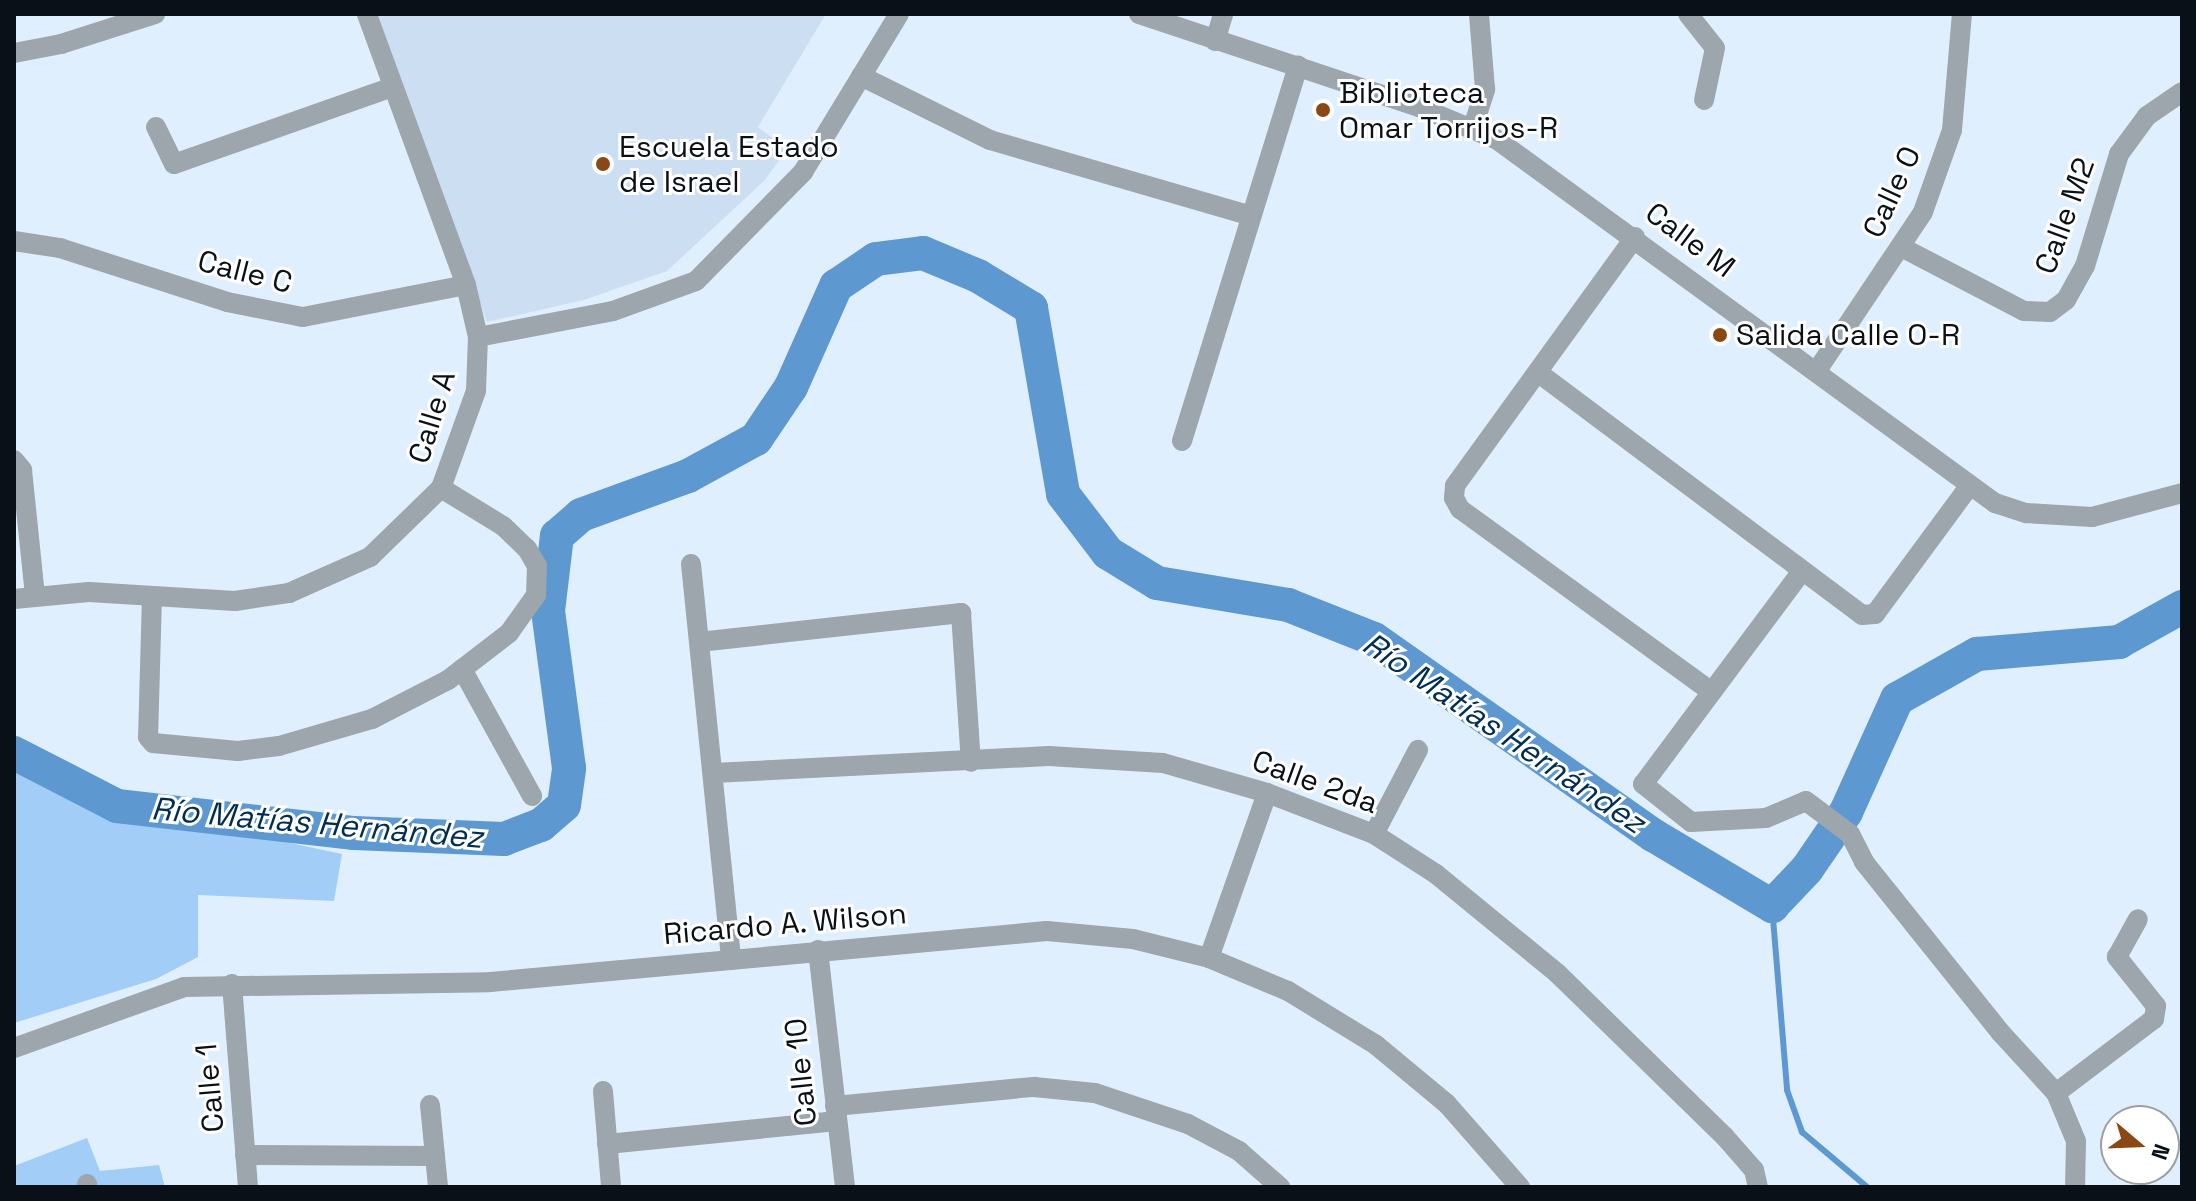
<!DOCTYPE html>
<meta charset="utf-8">
<style>
body{margin:0}
#map{position:relative;width:2196px;height:1201px;overflow:hidden;background:#e0effe;font-family:"Space Grotesk",sans-serif}
div>[style]{position:absolute}
[style*='--x']{left:calc(var(--x)*1px);top:calc(var(--y)*1px);width:calc(var(--w)*1px);rotate:calc(var(--a)*1deg)}
.built>*{inset:0;background:#ccdff2}
.green>*{inset:0;background:#a1cdf7}
.stream>*{height:6px;margin:-3px;padding:0 3px;transform-origin:3px;border-radius:3px;background:#5d98d0}
.river>*{height:34px;margin:-17px;padding:0 17px;transform-origin:17px;border-radius:17px;background:#5d98d0}
.minor>*{height:20px;margin:-10px;padding:0 10px;transform-origin:10px;border-radius:10px;background:#9da5ad}
.dots>*{width:22px;height:22px;translate:-50% -50%;box-sizing:border-box;border:4px solid #fff;border-radius:50%}
span{translate:-50% -50%;white-space:nowrap;text-align:center;line-height:1.15;-webkit-text-stroke:6px #fff;paint-order:stroke}
.poi-label{font-size:30px;color:#0a1017}
.left{translate:0 -50%;text-align:left}
.street-label{font-size:30px;color:#0a1017}
.water-label{font-size:32px;color:#002e52;font-style:italic}
.frame{position:absolute;inset:0;border:16px solid #0a1017;pointer-events:none}
.north{position:absolute;left:2100px;top:1105px;width:80px;height:80px;box-sizing:border-box;background:#fff;border:2px solid #9d9fa2;border-radius:50%;rotate:109deg;font-size:22px;font-weight:700;line-height:32px;text-align:center;color:#0a1017}
.north::after{content:'';display:block;margin:auto;width:28px;height:36px;background:#8a4815;clip-path:polygon(50% 0,100% 100%,50% 72%,0 100%)}
</style>
<div id="map">
<div class="built">
<i style="clip-path:polygon(375px 14px,826px 14px,758px 127px,787px 149px,765px 180px,667px 271px,584px 300px,487px 322px)"></i>
</div>
<div class="green">
<i style="clip-path:polygon(14px 753px,117px 806px,342px 854px,334px 901px,198px 895px,198px 957px,156px 979px,14px 1023px)"></i>
<i style="clip-path:polygon(87px 1138px,100px 1171px,159px 1165px,165px 1187px,14px 1187px,14px 1166px)"></i>
</div>
<div class="stream">
<i style="--x:1772;--y:906;--w:185;--a:85.3"></i>
<i style="--x:1787;--y:1090;--w:45;--a:70.3"></i>
<i style="--x:1802;--y:1132;--w:85;--a:40.2"></i>
</div>
<div class="river">
<i style="--x:14;--y:753;--w:116;--a:27.2"></i>
<i style="--x:117;--y:806;--w:239;--a:6.5"></i>
<i style="--x:354;--y:833;--w:150;--a:2.3"></i>
<i style="--x:504;--y:839;--w:40;--a:-21"></i>
<i style="--x:541;--y:825;--w:30;--a:-41"></i>
<i style="--x:564;--y:805;--w:37;--a:-82"></i>
<i style="--x:569;--y:768;--w:158;--a:-97.6"></i>
<i style="--x:548;--y:611;--w:76;--a:-83.2"></i>
<i style="--x:557;--y:536;--w:32;--a:-41"></i>
<i style="--x:581;--y:515;--w:114;--a:-20"></i>
<i style="--x:688;--y:476;--w:77;--a:-28.6"></i>
<i style="--x:756;--y:439;--w:63;--a:-56.1"></i>
<i style="--x:791;--y:387;--w:111;--a:-66"></i>
<i style="--x:836;--y:286;--w:48;--a:-34"></i>
<i style="--x:876;--y:259;--w:47;--a:-7.3"></i>
<i style="--x:923;--y:253;--w:60;--a:22.7"></i>
<i style="--x:978;--y:276;--w:62;--a:31.1"></i>
<i style="--x:1031;--y:308;--w:189;--a:80.2"></i>
<i style="--x:1063;--y:494;--w:74;--a:52.7"></i>
<i style="--x:1108;--y:553;--w:57;--a:31.5"></i>
<i style="--x:1157;--y:583;--w:133;--a:9.5"></i>
<i style="--x:1288;--y:605;--w:92;--a:21.6"></i>
<i style="--x:1374;--y:639;--w:341;--a:35.1"></i>
<i style="--x:1653;--y:835;--w:139;--a:30.8"></i>
<i style="--x:1772;--y:906;--w:51;--a:-46.6"></i>
<i style="--x:1807;--y:869;--w:69;--a:-55.6"></i>
<i style="--x:1846;--y:812;--w:124;--a:-65.7"></i>
<i style="--x:1897;--y:699;--w:92;--a:-29.4"></i>
<i style="--x:1977;--y:654;--w:143;--a:-4.8"></i>
<i style="--x:2119;--y:642;--w:72;--a:-29.1"></i>
</div>
<div class="minor">
<i style="--x:1139;--y:14;--w:295;--a:18.4"></i>
<i style="--x:1419;--y:107;--w:83;--a:22.6"></i>
<i style="--x:1496;--y:139;--w:618;--a:36.11"></i>
<i style="--x:1995;--y:503;--w:33;--a:18"></i>
<i style="--x:2026;--y:513;--w:66;--a:3.5"></i>
<i style="--x:2092;--y:517;--w:93;--a:-14.9"></i>
<i style="--x:1688;--y:14;--w:43;--a:51.5"></i>
<i style="--x:1715;--y:48;--w:53;--a:101.9"></i>
<i style="--x:1215;--y:41;--w:28;--a:-73"></i>
<i style="--x:14;--y:53;--w:48;--a:-10.8"></i>
<i style="--x:61;--y:44;--w:99;--a:-17.7"></i>
<i style="--x:861;--y:76;--w:144;--a:26.4"></i>
<i style="--x:990;--y:140;--w:272;--a:16.2"></i>
<i style="--x:156;--y:127;--w:41;--a:64.1"></i>
<i style="--x:174;--y:164;--w:232;--a:-19.4"></i>
<i style="--x:1473;--y:127;--w:40;--a:-72"></i>
<i style="--x:1485;--y:89;--w:75;--a:-94.6"></i>
<i style="--x:1635;--y:237;--w:307;--a:125.9"></i>
<i style="--x:1455;--y:486;--w:12;--a:95"></i>
<i style="--x:1454;--y:498;--w:13;--a:61"></i>
<i style="--x:1460;--y:509;--w:311;--a:36"></i>
<i style="--x:14;--y:241;--w:47;--a:8.7"></i>
<i style="--x:60;--y:248;--w:176;--a:17.9"></i>
<i style="--x:227;--y:302;--w:77;--a:11.2"></i>
<i style="--x:303;--y:317;--w:166;--a:-11.1"></i>
<i style="--x:1903;--y:248;--w:136;--a:27.5"></i>
<i style="--x:2024;--y:311;--w:26;--a:2"></i>
<i style="--x:2050;--y:312;--w:20;--a:-37"></i>
<i style="--x:2066;--y:300;--w:39;--a:-61"></i>
<i style="--x:2085;--y:266;--w:117;--a:-73.1"></i>
<i style="--x:2119;--y:154;--w:47;--a:-53.6"></i>
<i style="--x:2147;--y:116;--w:42;--a:-34.4"></i>
<i style="--x:478;--y:337;--w:137;--a:-10.9"></i>
<i style="--x:613;--y:311;--w:88;--a:-19.9"></i>
<i style="--x:696;--y:281;--w:153;--a:-45.5"></i>
<i style="--x:803;--y:172;--w:185;--a:-58.7"></i>
<i style="--x:1816;--y:372;--w:192;--a:-56.2"></i>
<i style="--x:1923;--y:212;--w:87;--a:-70.5"></i>
<i style="--x:1952;--y:130;--w:116;--a:-85.1"></i>
<i style="--x:1540;--y:374;--w:402;--a:36.8"></i>
<i style="--x:1862;--y:615;--w:13;--a:-4"></i>
<i style="--x:1875;--y:614;--w:157;--a:-53.6"></i>
<i style="--x:1182;--y:441;--w:393;--a:-72.8"></i>
<i style="--x:14;--y:460;--w:13;--a:51"></i>
<i style="--x:22;--y:470;--w:127;--a:84.1"></i>
<i style="--x:691;--y:564;--w:398;--a:84.2"></i>
<i style="--x:1802;--y:571;--w:266;--a:126.7"></i>
<i style="--x:1643;--y:784;--w:61;--a:38.4"></i>
<i style="--x:1691;--y:822;--w:75;--a:-3.1"></i>
<i style="--x:1766;--y:818;--w:43;--a:-23"></i>
<i style="--x:1806;--y:801;--w:55;--a:36.9"></i>
<i style="--x:1850;--y:834;--w:31;--a:63"></i>
<i style="--x:1864;--y:862;--w:219;--a:51.3"></i>
<i style="--x:2001;--y:1033;--w:81;--a:47.5"></i>
<i style="--x:2056;--y:1093;--w:52;--a:67.4"></i>
<i style="--x:2076;--y:1141;--w:46;--a:91.2"></i>
<i style="--x:152;--y:596;--w:141;--a:91.6"></i>
<i style="--x:148;--y:737;--w:8;--a:50"></i>
<i style="--x:153;--y:743;--w:85;--a:5.4"></i>
<i style="--x:238;--y:751;--w:41;--a:-7"></i>
<i style="--x:279;--y:746;--w:97;--a:-16.2"></i>
<i style="--x:372;--y:719;--w:85;--a:-27.2"></i>
<i style="--x:448;--y:680;--w:77;--a:-37.6"></i>
<i style="--x:509;--y:633;--w:47;--a:-54.6"></i>
<i style="--x:536;--y:595;--w:29;--a:-88"></i>
<i style="--x:537;--y:566;--w:20;--a:-120"></i>
<i style="--x:527;--y:549;--w:33;--a:-136"></i>
<i style="--x:503;--y:526;--w:73;--a:-148.5"></i>
<i style="--x:14;--y:599;--w:75;--a:-5.3"></i>
<i style="--x:89;--y:592;--w:146;--a:3.5"></i>
<i style="--x:235;--y:601;--w:55;--a:-8.4"></i>
<i style="--x:289;--y:593;--w:89;--a:-24"></i>
<i style="--x:370;--y:557;--w:99;--a:-44.2"></i>
<i style="--x:441;--y:488;--w:103;--a:-70.2"></i>
<i style="--x:476;--y:391;--w:54;--a:-87.9"></i>
<i style="--x:478;--y:337;--w:53;--a:-103"></i>
<i style="--x:466;--y:285;--w:289;--a:-110.1"></i>
<i style="--x:699;--y:642;--w:264;--a:-6.3"></i>
<i style="--x:961;--y:613;--w:149;--a:86.2"></i>
<i style="--x:462;--y:669;--w:145;--a:61.1"></i>
<i style="--x:713;--y:773;--w:336;--a:-2.9"></i>
<i style="--x:1049;--y:756;--w:114;--a:3.5"></i>
<i style="--x:1163;--y:763;--w:108;--a:16.1"></i>
<i style="--x:1267;--y:793;--w:115;--a:21"></i>
<i style="--x:1374;--y:834;--w:74;--a:32.8"></i>
<i style="--x:1436;--y:874;--w:156;--a:39.3"></i>
<i style="--x:1557;--y:973;--w:235;--a:44.3"></i>
<i style="--x:1725;--y:1137;--w:44;--a:48.7"></i>
<i style="--x:1754;--y:1170;--w:17;--a:77"></i>
<i style="--x:1374;--y:834;--w:95;--a:-62.4"></i>
<i style="--x:818;--y:950;--w:239;--a:83.5"></i>
<i style="--x:1209;--y:958;--w:175;--a:-70.6"></i>
<i style="--x:232;--y:984;--w:204;--a:85.5"></i>
<i style="--x:14;--y:1048;--w:181;--a:-19.7"></i>
<i style="--x:184;--y:987;--w:306;--a:-0.9"></i>
<i style="--x:490;--y:982;--w:559;--a:-5.23"></i>
<i style="--x:1047;--y:931;--w:86;--a:5.3"></i>
<i style="--x:1133;--y:939;--w:78;--a:14"></i>
<i style="--x:1209;--y:958;--w:86;--a:22.7"></i>
<i style="--x:1288;--y:991;--w:103;--a:31.5"></i>
<i style="--x:1376;--y:1045;--w:92;--a:39.7"></i>
<i style="--x:1447;--y:1104;--w:111;--a:48.7"></i>
<i style="--x:603;--y:1091;--w:96;--a:85.2"></i>
<i style="--x:2056;--y:1093;--w:123;--a:-37.1"></i>
<i style="--x:2154;--y:1019;--w:13;--a:-81"></i>
<i style="--x:2156;--y:1006;--w:63;--a:-128.5"></i>
<i style="--x:2117;--y:957;--w:43;--a:-61.1"></i>
<i style="--x:430;--y:1105;--w:82;--a:84.4"></i>
<i style="--x:835;--y:1106;--w:200;--a:-5.5"></i>
<i style="--x:1034;--y:1087;--w:61;--a:5.6"></i>
<i style="--x:1095;--y:1093;--w:98;--a:18.4"></i>
<i style="--x:1188;--y:1124;--w:58;--a:27.9"></i>
<i style="--x:1239;--y:1151;--w:55;--a:41.3"></i>
<i style="--x:607;--y:1144;--w:231;--a:-5.7"></i>
<i style="--x:245;--y:1155;--w:190;--a:0.3"></i>
<i style="--x:87;--y:1184;--w:3;--a:72"></i>
</div>
<div class="dots">
<i style="left:1323px;top:110px;background:#8a4815"></i>
<i style="left:603px;top:164px;background:#8a4815"></i>
<i style="left:1720px;top:335px;background:#8a4815"></i>
</div>
<div class="poi-label">
<span class="left" style="left:1339px;top:110px">Biblioteca<br>Omar Torrijos-R</span>
<span class="left" style="left:619px;top:164px">Escuela Estado<br>de Israel</span>
<span class="left" style="left:1736px;top:335px">Salida Calle O-R</span>
</div>
<div class="street-label">
<span style="left:1892px;top:192px;rotate:-65deg">Calle O</span>
<span style="left:2065px;top:216px;rotate:-70deg">Calle M2</span>
<span style="left:1690px;top:240px;rotate:37deg">Calle M</span>
<span style="left:245px;top:272px;rotate:14deg">Calle C</span>
<span style="left:432px;top:417px;rotate:-73deg">Calle A</span>
<span style="left:1315px;top:782px;rotate:20deg">Calle 2da</span>
<span style="left:785px;top:924px;rotate:-5deg">Ricardo A. Wilson</span>
<span style="left:801px;top:1072px;rotate:-96deg">Calle 10</span>
<span style="left:210px;top:1088px;rotate:-95deg">Calle 1</span>
</div>
<div class="water-label">
<span style="left:1504px;top:733px;rotate:34deg">Río Matías Hernández</span>
<span style="left:317px;top:823px;rotate:5deg">Río Matías Hernández</span>
</div>
<div class="frame"></div>
<div class="north">N</div>
</div>
